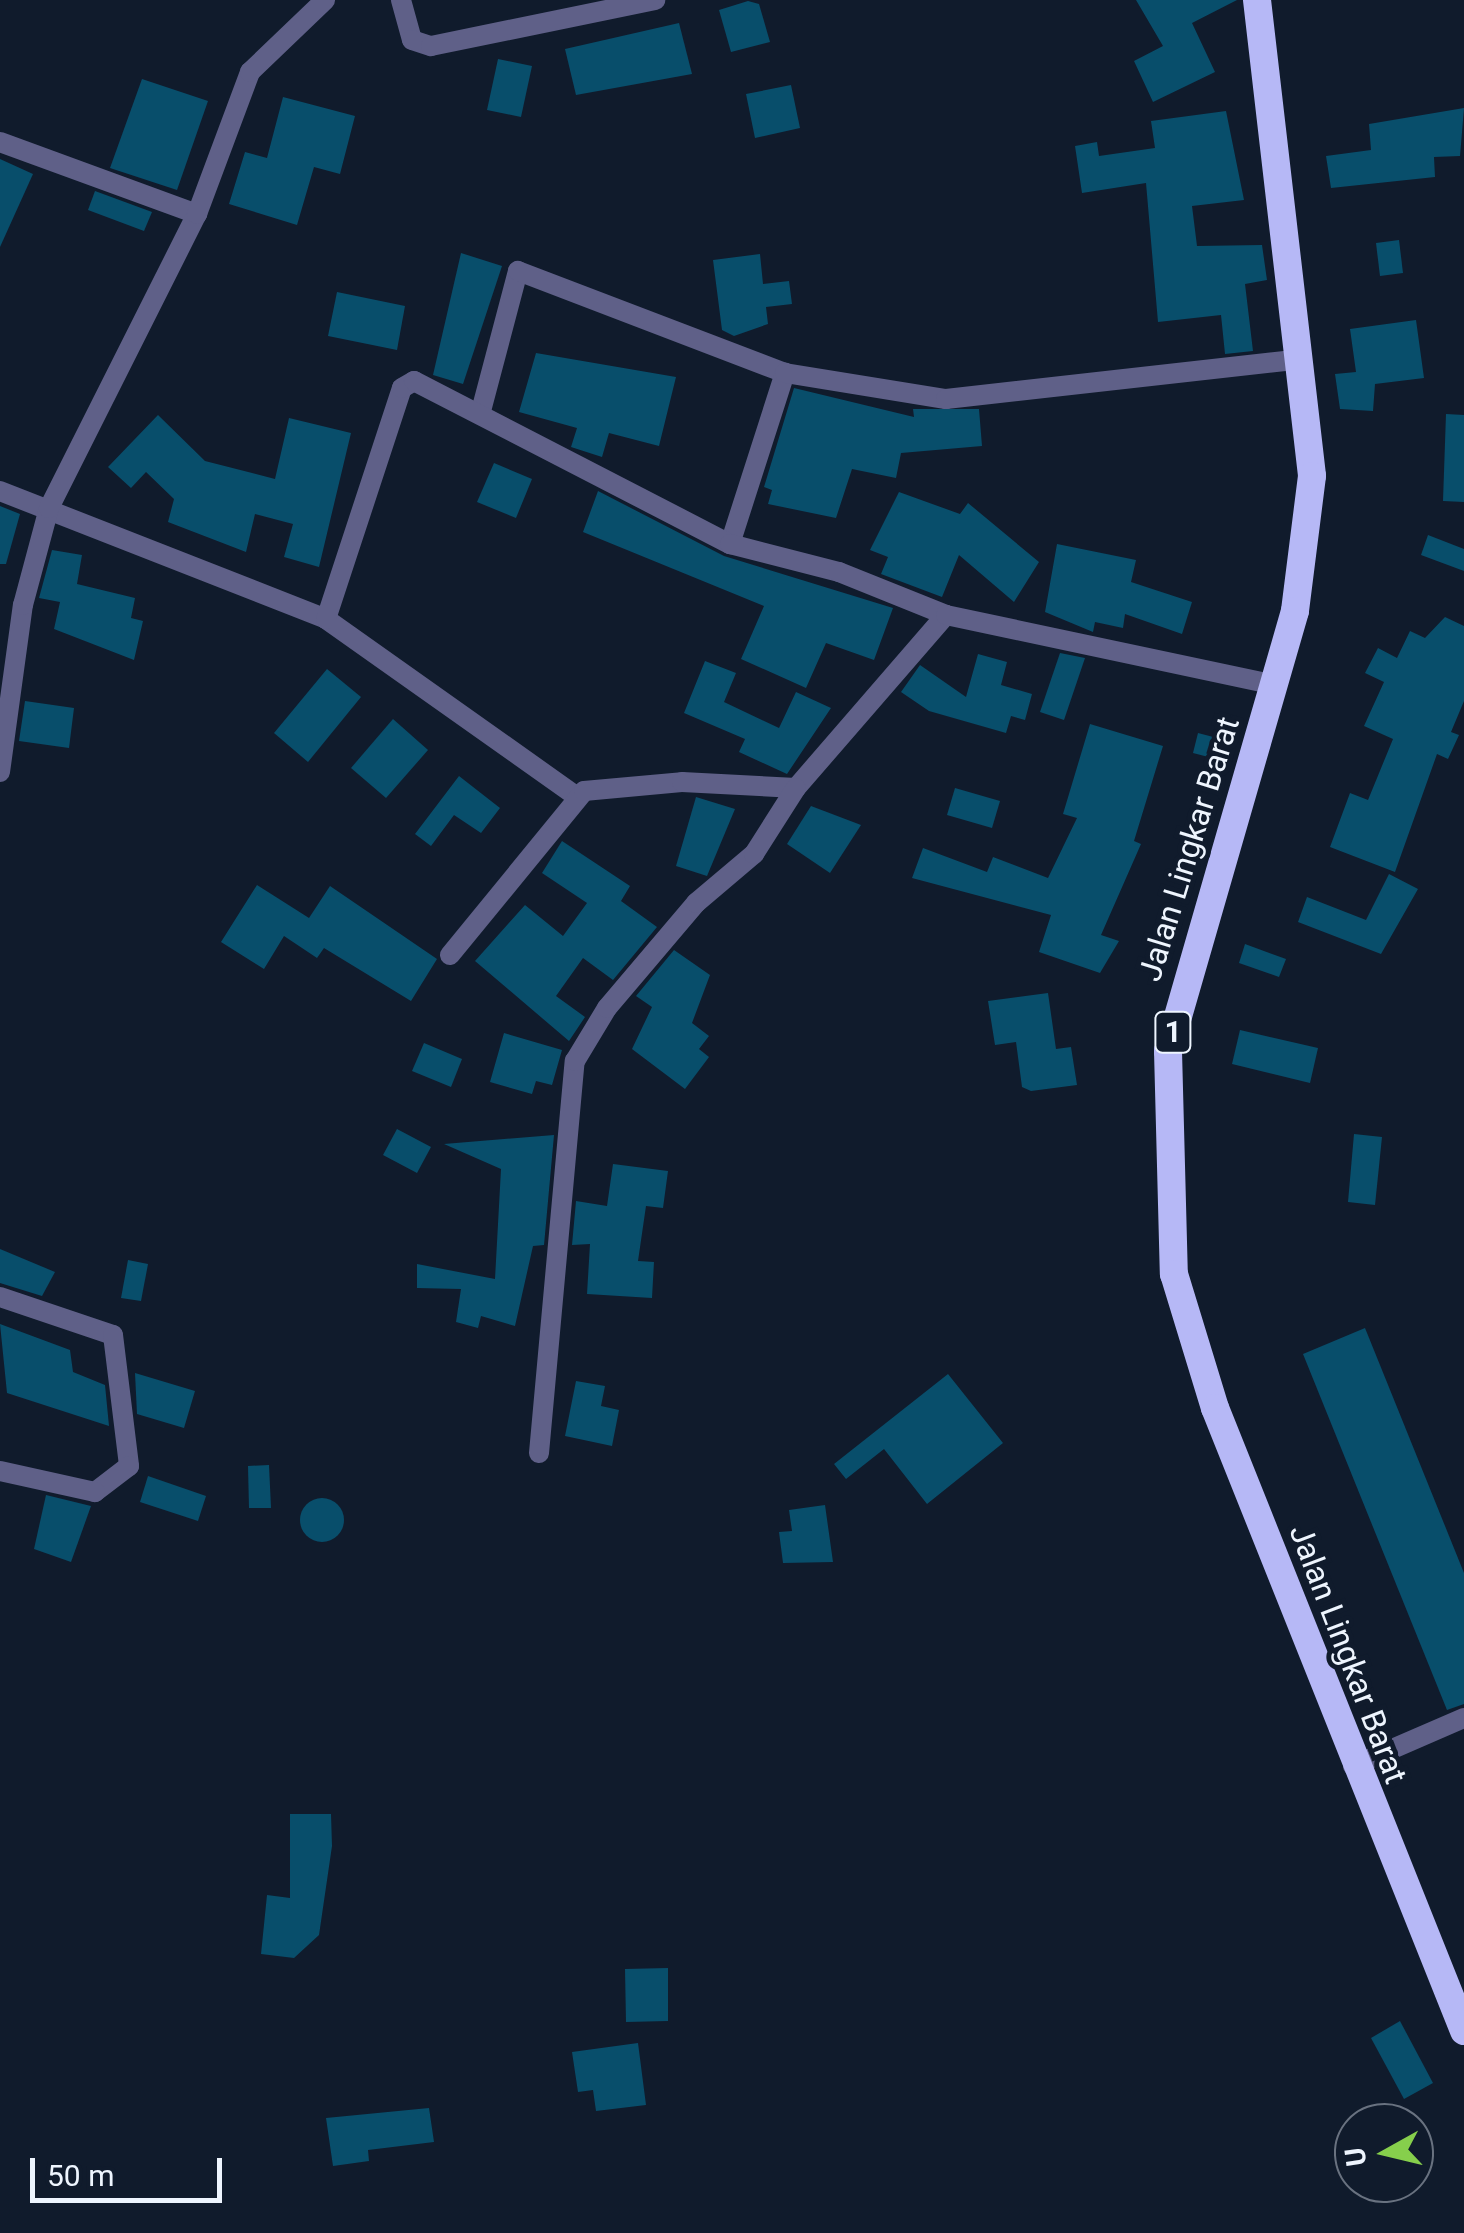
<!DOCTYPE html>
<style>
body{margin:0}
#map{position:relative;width:1464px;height:2233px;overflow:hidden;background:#101b2c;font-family:Roboto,sans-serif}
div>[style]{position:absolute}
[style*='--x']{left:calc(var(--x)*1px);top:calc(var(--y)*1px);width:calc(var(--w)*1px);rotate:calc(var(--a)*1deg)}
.building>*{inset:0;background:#084e6b}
.round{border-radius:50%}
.minor>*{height:20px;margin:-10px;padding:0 10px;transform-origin:10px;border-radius:10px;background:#5f6088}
.trunk>*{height:28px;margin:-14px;padding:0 14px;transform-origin:14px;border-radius:14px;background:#b6b8f6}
span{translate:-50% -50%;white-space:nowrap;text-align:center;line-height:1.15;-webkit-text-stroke:10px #101b2c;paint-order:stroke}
.shield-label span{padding:2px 8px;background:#101b2c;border:2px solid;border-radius:8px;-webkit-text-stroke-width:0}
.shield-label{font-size:30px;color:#eef5fe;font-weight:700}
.street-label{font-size:32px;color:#eef5fe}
.north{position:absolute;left:1334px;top:2103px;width:100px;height:100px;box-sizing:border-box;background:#101b2c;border:2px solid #697280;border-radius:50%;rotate:262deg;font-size:28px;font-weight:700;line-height:40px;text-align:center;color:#eef5fe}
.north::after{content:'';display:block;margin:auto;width:35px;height:45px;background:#86cf4c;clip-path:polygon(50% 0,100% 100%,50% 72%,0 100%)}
.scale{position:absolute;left:30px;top:2158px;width:192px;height:45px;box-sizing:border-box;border:5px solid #eef5fe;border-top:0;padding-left:12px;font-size:30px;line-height:35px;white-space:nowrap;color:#eef5fe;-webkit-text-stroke:8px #101b2c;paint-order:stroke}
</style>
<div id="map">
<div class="building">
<i style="clip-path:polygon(1136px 0,1237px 0,1192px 23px,1215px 72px,1153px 102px,1134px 61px,1163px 46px)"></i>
<i style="clip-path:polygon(748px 1px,759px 4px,770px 42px,731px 52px,719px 10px)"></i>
<i style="clip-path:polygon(679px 23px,692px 74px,576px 95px,565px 49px)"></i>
<i style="clip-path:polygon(498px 59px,532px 66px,521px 117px,487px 110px)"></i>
<i style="clip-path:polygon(142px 79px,208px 101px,177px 190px,110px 168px)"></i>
<i style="clip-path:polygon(791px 85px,800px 128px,755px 138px,746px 94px)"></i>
<i style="clip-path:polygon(283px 97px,355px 116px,340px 174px,314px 167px,297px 225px,229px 204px,245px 152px,267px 158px)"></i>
<i style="clip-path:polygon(1464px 108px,1460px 156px,1434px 157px,1435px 177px,1331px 188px,1326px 156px,1371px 150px,1369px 124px)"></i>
<i style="clip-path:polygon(1226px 111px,1244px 200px,1192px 206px,1197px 246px,1262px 245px,1267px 280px,1245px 284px,1253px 351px,1225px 354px,1221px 315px,1158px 322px,1146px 183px,1082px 193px,1075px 146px,1097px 142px,1099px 156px,1155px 148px,1151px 121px)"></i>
<i style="clip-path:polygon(0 159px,33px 174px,0 247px)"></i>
<i style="clip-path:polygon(95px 191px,152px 212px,144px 231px,88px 210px)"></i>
<i style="clip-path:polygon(1399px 240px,1403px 273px,1380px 276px,1376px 243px)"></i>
<i style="clip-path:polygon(461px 253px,502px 266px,463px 384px,433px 375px)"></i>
<i style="clip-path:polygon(760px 254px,763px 284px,789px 281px,792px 304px,766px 307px,768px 324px,734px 336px,722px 330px,713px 260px)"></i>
<i style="clip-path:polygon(337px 292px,405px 306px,397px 350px,328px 336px)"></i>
<i style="clip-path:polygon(1416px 320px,1424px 378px,1375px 384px,1373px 411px,1340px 409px,1335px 374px,1356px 372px,1350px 329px)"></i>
<i style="clip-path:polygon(536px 353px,676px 377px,659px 446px,609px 433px,602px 457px,571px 447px,577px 428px,519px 412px)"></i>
<i style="clip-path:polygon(794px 388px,914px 417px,913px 409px,979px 409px,982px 446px,901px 453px,896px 478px,852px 469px,836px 518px,768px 504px,772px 490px,764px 487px)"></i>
<i style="clip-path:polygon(1446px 414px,1464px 415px,1464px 502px,1443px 501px)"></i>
<i style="clip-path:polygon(158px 415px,205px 461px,275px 479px,289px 418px,351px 433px,319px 567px,284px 557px,293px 524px,255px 514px,246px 552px,168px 522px,174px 499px,146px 472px,131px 488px,108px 467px)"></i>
<i style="clip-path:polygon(494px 463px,532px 479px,516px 518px,477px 502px)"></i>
<i style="clip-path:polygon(598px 491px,724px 556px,893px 608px,874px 660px,826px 643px,806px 688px,741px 659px,764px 606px,583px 532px)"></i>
<i style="clip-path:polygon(899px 492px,960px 514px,968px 503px,1039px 562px,1014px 602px,959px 555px,942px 597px,881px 574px,888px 557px,870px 550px)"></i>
<i style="clip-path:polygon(0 506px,20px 514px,6px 564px,0 564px)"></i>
<i style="clip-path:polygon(1428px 535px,1464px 549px,1464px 571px,1421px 555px)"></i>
<i style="clip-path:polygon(1057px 544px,1136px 560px,1131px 582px,1192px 602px,1182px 634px,1125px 614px,1123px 628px,1095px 622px,1093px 632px,1045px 612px)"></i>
<i style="clip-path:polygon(52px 550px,82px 555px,77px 584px,135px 598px,131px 618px,143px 621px,134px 660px,54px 629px,60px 602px,39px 598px)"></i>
<i style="clip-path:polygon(1445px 617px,1464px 626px,1464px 701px,1451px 732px,1459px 735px,1448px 759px,1437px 754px,1395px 872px,1330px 847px,1350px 793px,1368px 800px,1393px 739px,1364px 726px,1384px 682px,1365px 673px,1378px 648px,1397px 658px,1410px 631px,1425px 638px)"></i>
<i style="clip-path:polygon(1060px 653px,1085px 658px,1064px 720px,1040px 712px)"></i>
<i style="clip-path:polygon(978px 654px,1007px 662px,1001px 685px,1032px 694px,1025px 720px,1011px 716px,1006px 733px,929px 711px,901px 692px,920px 665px,966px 697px)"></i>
<i style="clip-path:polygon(705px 661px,736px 673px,724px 702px,779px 728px,796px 692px,831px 708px,787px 774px,739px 752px,745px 739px,684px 713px)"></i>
<i style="clip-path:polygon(327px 669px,361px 697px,308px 762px,274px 733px)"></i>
<i style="clip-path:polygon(25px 701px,74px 708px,69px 748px,19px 741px)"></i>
<i style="clip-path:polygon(393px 719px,428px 750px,386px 798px,351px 768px)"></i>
<i style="clip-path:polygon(1090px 724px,1163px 746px,1134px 841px,1141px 844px,1101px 935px,1119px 941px,1100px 973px,1039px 952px,1051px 915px,912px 878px,923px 848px,987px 872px,993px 857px,1048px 878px,1077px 818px,1063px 814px)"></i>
<i style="clip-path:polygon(1198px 733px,1221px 739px,1216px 759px,1193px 753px)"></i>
<i style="clip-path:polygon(459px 776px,500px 808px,481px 833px,454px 815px,431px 846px,415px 834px)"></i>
<i style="clip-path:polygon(955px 788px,1000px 801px,992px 828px,947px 815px)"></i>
<i style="clip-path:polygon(696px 797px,735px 809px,707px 876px,676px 866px)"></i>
<i style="clip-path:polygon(811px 806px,861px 825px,830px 873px,787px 844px)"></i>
<i style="clip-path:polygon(562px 841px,630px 886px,621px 901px,657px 927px,613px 980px,583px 958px,556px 996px,585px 1017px,569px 1041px,475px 961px,525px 905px,563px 936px,587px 903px,542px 873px)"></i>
<i style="clip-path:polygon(1389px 874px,1418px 889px,1381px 954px,1298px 922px,1307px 897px,1366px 920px)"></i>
<i style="clip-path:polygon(257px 885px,309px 918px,330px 886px,437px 959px,411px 1001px,324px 948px,317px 958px,284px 936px,264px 969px,221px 942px)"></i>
<i style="clip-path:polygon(1245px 944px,1286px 959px,1279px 977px,1239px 963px)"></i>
<i style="clip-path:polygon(674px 950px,710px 975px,692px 1023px,709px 1036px,699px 1049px,709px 1057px,685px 1089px,632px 1049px,652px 1007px,636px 996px)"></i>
<i style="clip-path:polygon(1048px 993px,1056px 1049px,1071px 1047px,1077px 1085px,1031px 1091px,1022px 1087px,1016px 1042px,995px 1045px,988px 1001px)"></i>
<i style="clip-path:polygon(1240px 1030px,1318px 1048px,1310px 1083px,1232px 1064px)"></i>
<i style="clip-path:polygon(504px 1033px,562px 1050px,552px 1085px,536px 1081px,532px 1094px,490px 1082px)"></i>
<i style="clip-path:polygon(424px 1043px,462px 1059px,451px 1087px,412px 1071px)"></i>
<i style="clip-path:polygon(397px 1129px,431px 1147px,417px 1173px,383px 1155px)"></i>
<i style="clip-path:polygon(1354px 1134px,1382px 1137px,1375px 1205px,1348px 1202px)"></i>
<i style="clip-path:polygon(554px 1135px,544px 1245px,533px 1246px,515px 1326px,481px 1316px,478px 1328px,456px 1322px,461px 1289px,417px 1288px,417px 1264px,495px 1279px,501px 1169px,444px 1144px)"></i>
<i style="clip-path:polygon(613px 1164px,668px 1171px,663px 1208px,646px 1206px,638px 1261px,654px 1262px,652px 1298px,587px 1294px,590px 1244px,572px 1245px,576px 1201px,607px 1206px)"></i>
<i style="clip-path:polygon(0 1249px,55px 1272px,42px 1296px,0 1283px)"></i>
<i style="clip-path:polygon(128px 1260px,148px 1264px,141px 1301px,121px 1298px)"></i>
<i style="clip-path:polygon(0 1324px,70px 1350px,73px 1372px,105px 1385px,109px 1426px,7px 1393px)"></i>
<i style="clip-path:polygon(1365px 1328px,1464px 1573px,1464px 1704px,1447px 1710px,1303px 1354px)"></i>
<i style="clip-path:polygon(135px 1373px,195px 1391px,184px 1428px,137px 1414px)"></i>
<i style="clip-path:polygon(948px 1374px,1003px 1443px,927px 1504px,884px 1449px,846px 1479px,834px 1464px)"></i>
<i style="clip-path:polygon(576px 1381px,605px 1386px,601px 1406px,619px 1410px,612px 1446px,565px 1436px)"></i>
<i style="clip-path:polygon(269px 1465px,271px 1508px,249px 1508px,248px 1466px)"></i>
<i style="clip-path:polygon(148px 1476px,206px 1496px,198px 1521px,140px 1502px)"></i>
<i style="clip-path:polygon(46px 1495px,91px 1506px,71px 1562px,34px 1549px)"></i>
<i class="round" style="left:300px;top:1498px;width:44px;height:44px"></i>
<i style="clip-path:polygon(825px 1505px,833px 1562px,783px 1563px,779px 1532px,792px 1531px,789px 1510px)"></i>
<i style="clip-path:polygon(290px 1814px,331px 1814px,332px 1846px,319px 1935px,294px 1958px,261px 1954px,267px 1895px,290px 1898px)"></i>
<i style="clip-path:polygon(668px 1968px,668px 2021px,626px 2022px,625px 1969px)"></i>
<i style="clip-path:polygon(1400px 2021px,1433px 2083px,1404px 2099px,1371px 2038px)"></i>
<i style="clip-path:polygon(638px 2043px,646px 2105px,596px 2111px,593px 2090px,578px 2092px,572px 2052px)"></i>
<i style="clip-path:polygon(429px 2108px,434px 2142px,368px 2150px,369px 2161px,333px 2166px,326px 2118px)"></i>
</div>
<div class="minor">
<i style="--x:401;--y:0;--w:41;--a:74.6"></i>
<i style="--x:412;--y:40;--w:20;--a:18"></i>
<i style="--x:431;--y:46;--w:229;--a:-11.6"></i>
<i style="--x:0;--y:142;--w:210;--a:20.1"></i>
<i style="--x:481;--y:411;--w:145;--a:-75.2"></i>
<i style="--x:518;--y:271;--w:286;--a:20.9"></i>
<i style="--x:0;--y:491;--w:350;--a:21.4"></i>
<i style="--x:326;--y:619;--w:306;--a:35.3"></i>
<i style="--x:730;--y:544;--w:180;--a:-72.2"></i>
<i style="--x:785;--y:373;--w:163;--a:9.2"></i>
<i style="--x:946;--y:399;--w:357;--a:-6.4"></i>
<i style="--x:326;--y:619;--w:243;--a:-71.8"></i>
<i style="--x:402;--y:388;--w:14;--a:-30"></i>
<i style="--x:414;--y:381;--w:356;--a:27.3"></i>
<i style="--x:730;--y:544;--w:113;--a:14.4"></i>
<i style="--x:839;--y:572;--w:115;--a:21.9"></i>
<i style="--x:0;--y:772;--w:169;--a:-82.2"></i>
<i style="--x:23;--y:605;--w:100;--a:-75"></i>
<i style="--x:49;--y:508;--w:329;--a:-63.3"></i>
<i style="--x:197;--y:214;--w:152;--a:-69.5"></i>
<i style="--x:250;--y:72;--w:104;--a:-43.8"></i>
<i style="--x:450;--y:955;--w:212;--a:-50.7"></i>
<i style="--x:584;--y:791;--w:98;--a:-5.2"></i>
<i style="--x:682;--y:782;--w:114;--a:3"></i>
<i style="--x:796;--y:788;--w:229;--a:-49.1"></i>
<i style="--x:946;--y:615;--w:337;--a:12"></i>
<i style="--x:0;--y:1297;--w:119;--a:18.6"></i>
<i style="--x:113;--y:1335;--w:132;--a:83"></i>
<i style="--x:129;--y:1466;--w:43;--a:142.6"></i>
<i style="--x:95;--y:1492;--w:97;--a:-167.5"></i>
<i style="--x:539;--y:1453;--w:394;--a:-84.8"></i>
<i style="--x:575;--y:1061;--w:62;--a:-58.9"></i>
<i style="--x:607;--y:1008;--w:138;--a:-49.7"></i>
<i style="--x:696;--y:903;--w:76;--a:-40.2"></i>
<i style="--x:754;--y:854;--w:78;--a:-57.5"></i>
<i style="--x:1353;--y:1766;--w:121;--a:-23.4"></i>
</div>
<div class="trunk">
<i style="--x:1257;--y:0;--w:479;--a:83.4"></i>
<i style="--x:1312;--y:476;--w:136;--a:97.2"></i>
<i style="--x:1295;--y:611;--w:458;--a:106.1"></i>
<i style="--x:1168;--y:1051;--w:223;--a:88.5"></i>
<i style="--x:1174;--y:1274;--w:140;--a:73"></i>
<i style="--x:1215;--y:1408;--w:671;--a:68.21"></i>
</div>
<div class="shield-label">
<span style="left:1173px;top:1032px">1</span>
</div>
<div class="street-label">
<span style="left:1189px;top:849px;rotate:-73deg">Jalan Lingkar Barat</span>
<span style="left:1348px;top:1654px;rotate:69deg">Jalan Lingkar Barat</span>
</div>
<div class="north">U</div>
<div class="scale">50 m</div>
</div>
